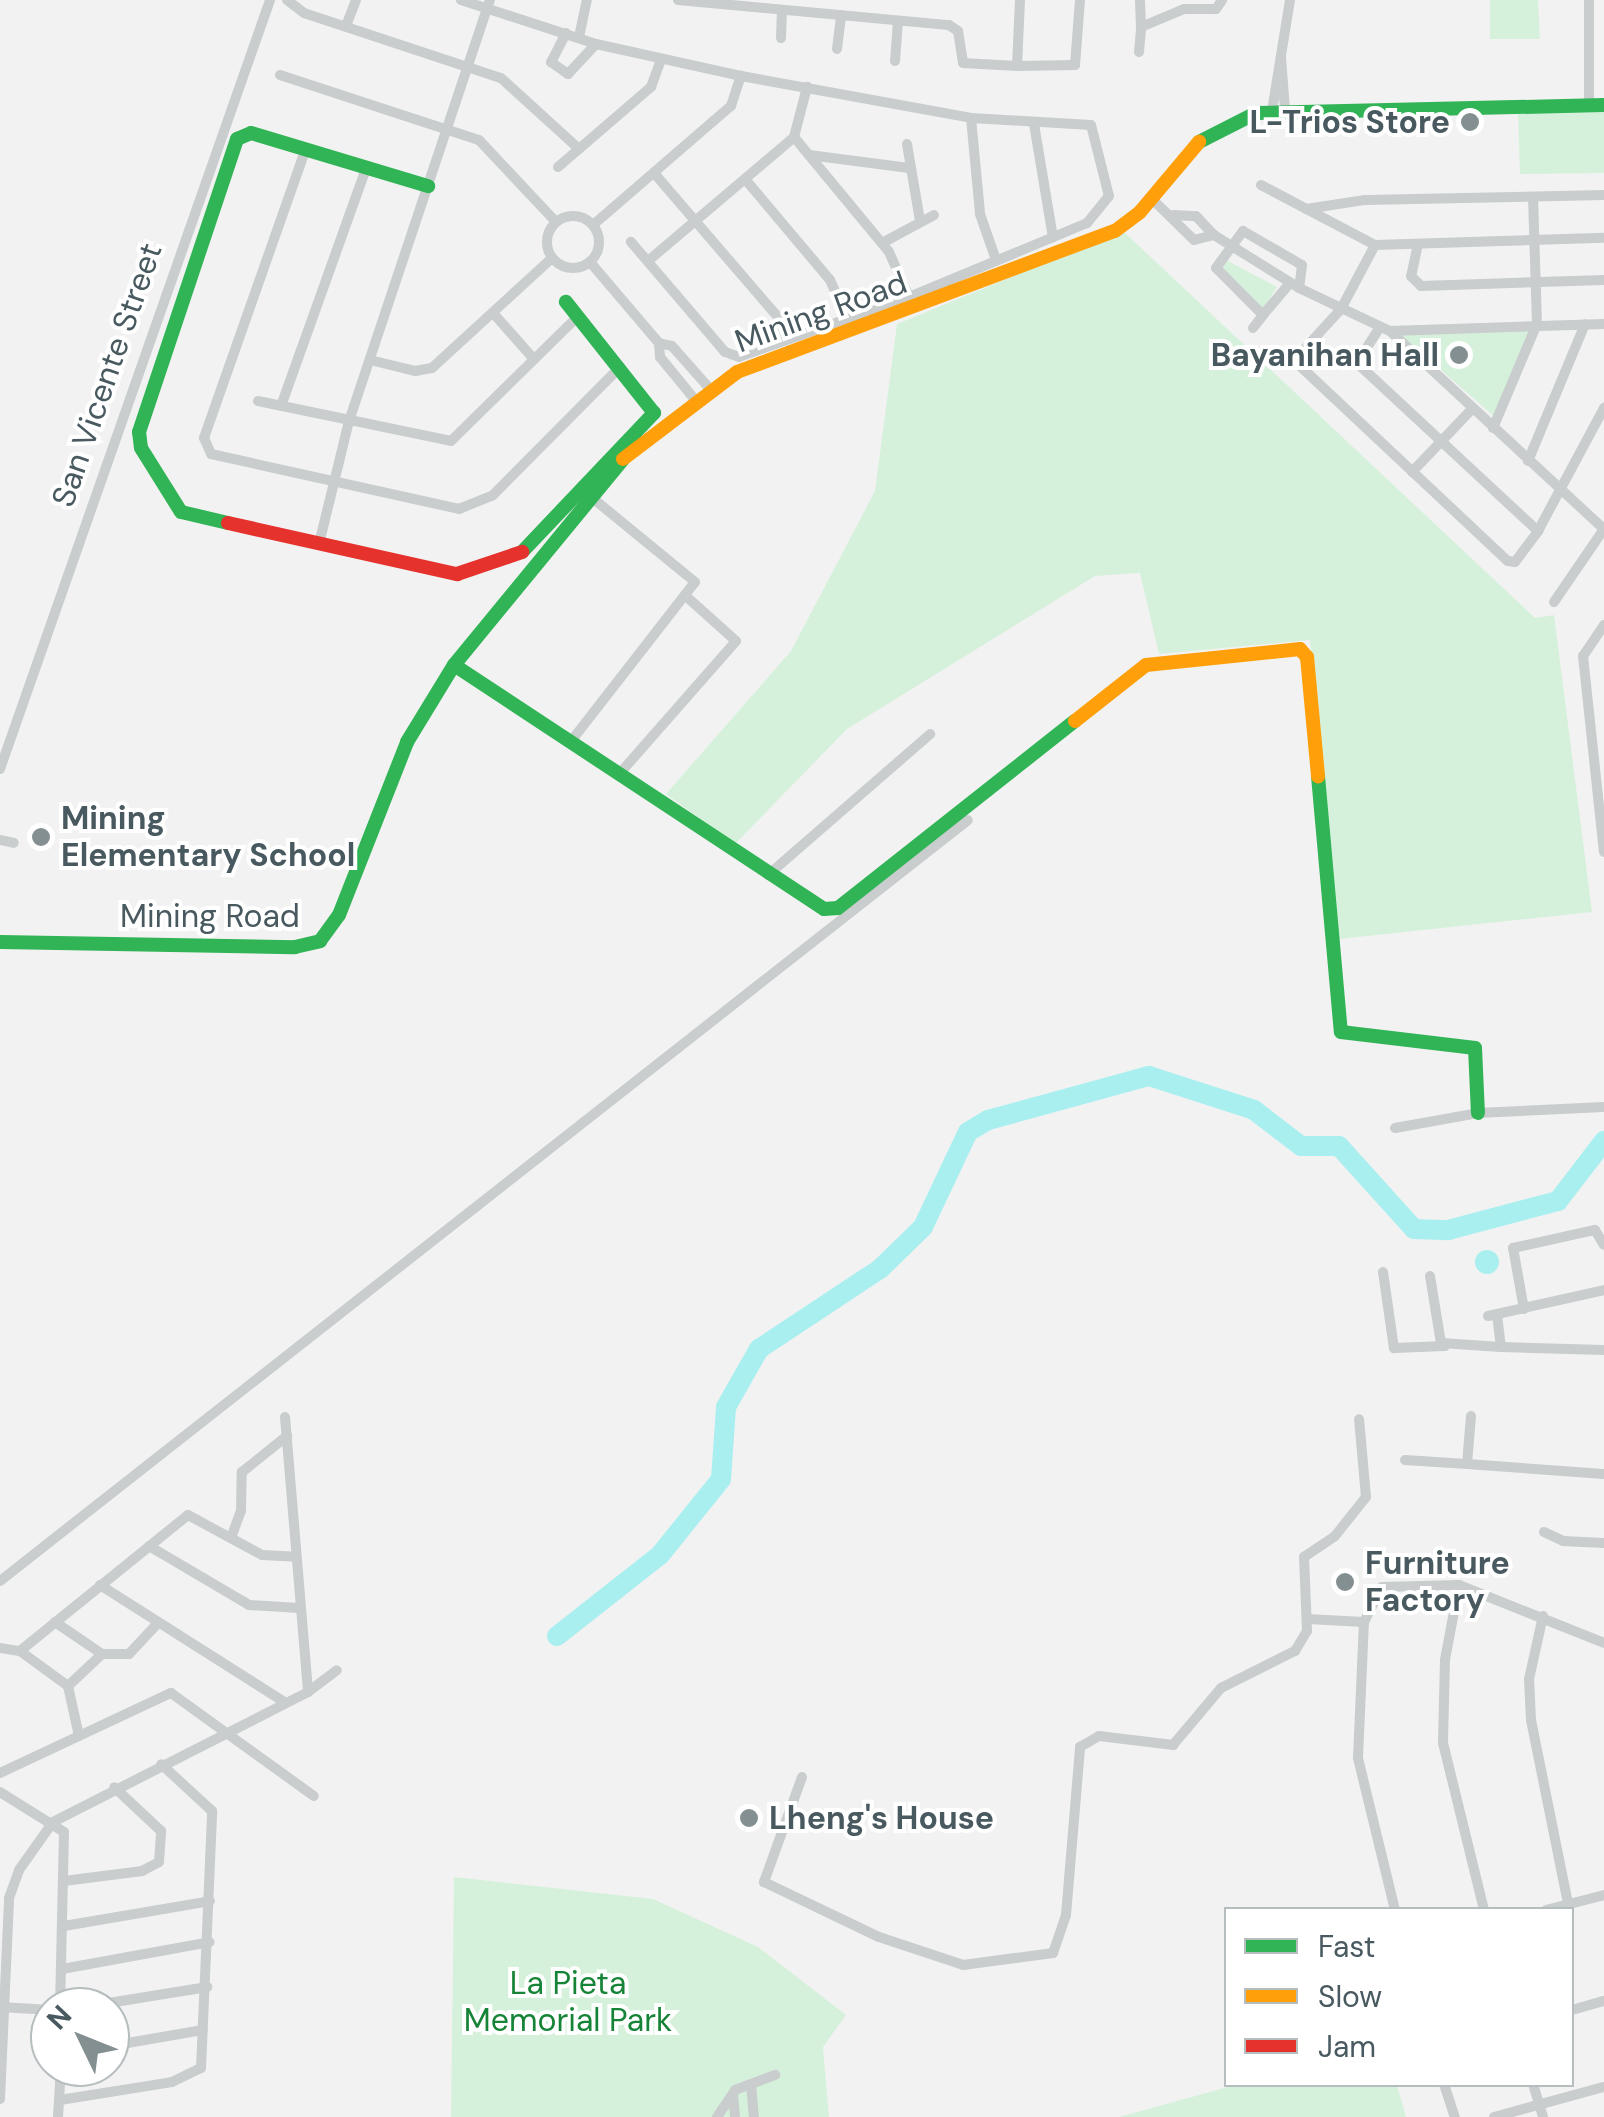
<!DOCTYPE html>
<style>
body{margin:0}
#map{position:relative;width:1604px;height:2117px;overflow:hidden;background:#f2f2f2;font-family:"DM Sans",sans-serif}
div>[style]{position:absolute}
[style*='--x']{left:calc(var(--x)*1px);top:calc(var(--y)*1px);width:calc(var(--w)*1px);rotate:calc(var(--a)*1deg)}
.green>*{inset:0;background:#d6f1db}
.water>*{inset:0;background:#aaeff0}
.round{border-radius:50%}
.river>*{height:20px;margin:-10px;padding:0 10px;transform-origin:10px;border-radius:10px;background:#aaeff0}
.street>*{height:10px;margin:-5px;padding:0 5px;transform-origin:5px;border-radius:5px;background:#c9cdce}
.street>.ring{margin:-5px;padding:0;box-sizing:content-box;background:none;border:10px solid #c9cdce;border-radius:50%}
.fast>*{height:14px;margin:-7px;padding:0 7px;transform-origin:7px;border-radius:7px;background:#30b455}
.slow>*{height:14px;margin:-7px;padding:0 7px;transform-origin:7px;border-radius:7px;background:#ff9f0a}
.jam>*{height:14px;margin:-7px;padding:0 7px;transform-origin:7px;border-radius:7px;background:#e5322d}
.dots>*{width:28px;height:28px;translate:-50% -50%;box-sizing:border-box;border:5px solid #fff;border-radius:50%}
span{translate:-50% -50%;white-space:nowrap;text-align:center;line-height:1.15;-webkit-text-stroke:8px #fff;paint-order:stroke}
.poi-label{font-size:32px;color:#48595f;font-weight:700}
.right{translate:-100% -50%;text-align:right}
.left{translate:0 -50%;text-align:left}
.street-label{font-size:32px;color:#48595f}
.park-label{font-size:32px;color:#158437}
.legend{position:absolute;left:1224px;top:1907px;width:350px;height:180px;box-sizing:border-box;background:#fff;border:2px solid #b6bdbf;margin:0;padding:12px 18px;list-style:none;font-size:30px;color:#48595f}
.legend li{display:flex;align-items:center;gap:20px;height:50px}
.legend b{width:50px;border:2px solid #b6bdbf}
.north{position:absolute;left:30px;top:1987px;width:100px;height:100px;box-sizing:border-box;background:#fff;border:2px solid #b6bdbf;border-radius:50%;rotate:313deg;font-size:28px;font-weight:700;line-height:40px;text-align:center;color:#48595f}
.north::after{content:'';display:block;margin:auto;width:35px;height:45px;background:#848f92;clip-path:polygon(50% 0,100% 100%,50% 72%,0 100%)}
</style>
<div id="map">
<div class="green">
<i style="clip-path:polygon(1490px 0,1538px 0,1540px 39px,1490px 39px)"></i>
<i style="clip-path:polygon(1604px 110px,1604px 173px,1520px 174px,1518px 114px)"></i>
<i style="clip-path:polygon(1123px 231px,1535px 618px,1554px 615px,1592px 912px,1339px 939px,1310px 640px,1159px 654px,1140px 573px,1095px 576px,847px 729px,735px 844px,666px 794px,791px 651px,875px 491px,897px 324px)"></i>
<i style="clip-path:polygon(1226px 260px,1277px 287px,1263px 309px,1218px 270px)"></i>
<i style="clip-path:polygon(1532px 330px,1496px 418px,1401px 335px)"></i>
<i style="clip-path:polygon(454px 1877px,653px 1899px,758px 1947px,846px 2015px,823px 2047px,829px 2117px,451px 2117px)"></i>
<i style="clip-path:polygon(1239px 2084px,1397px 2085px,1406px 2117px,1119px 2117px)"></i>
</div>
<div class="water">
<i class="round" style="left:1475px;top:1250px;width:24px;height:24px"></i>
</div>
<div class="river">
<i style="--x:557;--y:1636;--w:131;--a:-38.2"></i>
<i style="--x:660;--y:1555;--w:97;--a:-51.2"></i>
<i style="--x:721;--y:1479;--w:72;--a:-86"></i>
<i style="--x:726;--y:1407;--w:67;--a:-60.4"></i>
<i style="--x:759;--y:1349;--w:145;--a:-33.5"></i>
<i style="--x:880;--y:1269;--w:60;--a:-44.3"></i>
<i style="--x:923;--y:1227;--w:105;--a:-64.7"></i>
<i style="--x:968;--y:1132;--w:23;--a:-31"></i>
<i style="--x:988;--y:1120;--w:167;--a:-15.3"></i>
<i style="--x:1149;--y:1076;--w:110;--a:17.9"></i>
<i style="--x:1254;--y:1110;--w:59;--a:37.5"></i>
<i style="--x:1301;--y:1146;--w:38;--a:0"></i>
<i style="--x:1339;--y:1146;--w:112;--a:47.9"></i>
<i style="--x:1414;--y:1229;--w:34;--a:2"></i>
<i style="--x:1448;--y:1230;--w:114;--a:-14.8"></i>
<i style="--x:1558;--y:1201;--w:76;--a:-52.5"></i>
</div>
<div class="street">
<i style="--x:287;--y:0;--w:21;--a:37"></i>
<i style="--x:304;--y:13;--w:207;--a:18.3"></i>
<i style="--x:501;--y:78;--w:105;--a:42.3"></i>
<i style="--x:461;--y:0;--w:142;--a:18.1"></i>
<i style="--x:596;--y:44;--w:148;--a:12.4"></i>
<i style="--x:741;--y:76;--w:234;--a:10.3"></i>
<i style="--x:971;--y:118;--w:120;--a:3.3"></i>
<i style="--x:1091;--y:125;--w:73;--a:75.8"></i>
<i style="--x:1109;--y:196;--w:35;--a:129"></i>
<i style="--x:1087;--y:223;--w:193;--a:157.4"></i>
<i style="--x:909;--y:297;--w:180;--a:160.6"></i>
<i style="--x:739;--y:357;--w:15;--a:-160"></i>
<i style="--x:725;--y:352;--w:145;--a:-130.5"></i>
<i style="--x:678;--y:0;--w:272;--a:5.3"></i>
<i style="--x:949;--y:25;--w:11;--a:34"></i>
<i style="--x:958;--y:31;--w:32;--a:81"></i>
<i style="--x:963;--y:63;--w:54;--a:3.2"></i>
<i style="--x:1020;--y:0;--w:66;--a:92.6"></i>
<i style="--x:1017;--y:66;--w:58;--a:-1"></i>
<i style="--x:1075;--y:65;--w:65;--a:-85.6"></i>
<i style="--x:1140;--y:0;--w:27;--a:88"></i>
<i style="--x:1141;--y:27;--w:47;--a:-22.7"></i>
<i style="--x:1184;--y:9;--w:32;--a:0"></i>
<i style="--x:1216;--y:9;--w:11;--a:-56"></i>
<i style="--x:1589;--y:0;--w:105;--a:90"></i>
<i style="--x:346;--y:26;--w:28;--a:-69"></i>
<i style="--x:566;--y:33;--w:33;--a:117"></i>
<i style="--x:551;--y:62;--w:21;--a:35"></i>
<i style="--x:568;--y:74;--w:41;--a:-47"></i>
<i style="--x:579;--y:37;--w:38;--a:-78"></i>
<i style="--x:781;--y:38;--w:28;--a:-88"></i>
<i style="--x:837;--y:49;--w:34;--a:-83"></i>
<i style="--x:1139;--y:52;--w:25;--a:-85"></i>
<i style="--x:1281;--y:57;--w:53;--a:85.7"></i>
<i style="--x:895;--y:61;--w:40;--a:-85.7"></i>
<i style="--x:280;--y:75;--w:209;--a:18.1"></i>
<i style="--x:479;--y:140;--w:112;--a:46.8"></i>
<i style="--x:1272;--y:111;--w:112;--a:-80.8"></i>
<i style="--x:971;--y:118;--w:96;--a:84.6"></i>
<i style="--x:980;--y:214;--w:49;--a:70.8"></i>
<i style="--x:1034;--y:124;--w:115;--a:80.5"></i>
<i style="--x:794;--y:137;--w:149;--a:50.4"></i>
<i style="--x:889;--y:252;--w:49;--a:66"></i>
<i style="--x:907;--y:144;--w:78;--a:80.4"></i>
<i style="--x:305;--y:151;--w:304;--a:109.4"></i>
<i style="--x:204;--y:438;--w:17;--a:66"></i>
<i style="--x:211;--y:454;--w:254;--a:12.5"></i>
<i style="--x:459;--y:509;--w:35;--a:-22"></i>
<i style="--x:492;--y:496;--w:182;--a:-45.2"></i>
<i style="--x:809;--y:155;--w:101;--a:7.4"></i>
<i style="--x:558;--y:167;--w:123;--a:-40.7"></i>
<i style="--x:651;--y:87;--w:29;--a:-70"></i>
<i style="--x:654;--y:173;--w:190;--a:49.3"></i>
<i style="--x:778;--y:317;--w:24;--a:68"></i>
<i style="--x:745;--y:179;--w:132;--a:49.9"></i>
<i style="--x:830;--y:280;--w:42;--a:65.9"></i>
<i style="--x:1261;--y:185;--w:129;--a:27.8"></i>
<i style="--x:1375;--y:245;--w:72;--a:118"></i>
<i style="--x:1341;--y:309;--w:62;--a:132.4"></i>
<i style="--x:1299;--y:355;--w:11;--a:85"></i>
<i style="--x:1300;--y:366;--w:285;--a:43.2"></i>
<i style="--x:1508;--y:561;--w:7;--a:8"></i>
<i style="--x:1515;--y:562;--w:39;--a:-53"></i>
<i style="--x:1538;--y:531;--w:140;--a:-61.8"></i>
<i style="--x:1151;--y:198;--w:60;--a:44.3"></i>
<i style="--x:1194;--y:240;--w:21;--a:-14"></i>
<i style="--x:1306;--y:209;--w:60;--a:-8.7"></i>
<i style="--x:1365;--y:200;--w:239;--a:-1.2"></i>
<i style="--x:1174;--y:215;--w:22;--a:3"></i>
<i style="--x:1196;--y:216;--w:26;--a:47"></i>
<i style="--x:1214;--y:235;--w:100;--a:31.9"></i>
<i style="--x:1299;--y:288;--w:101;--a:25.3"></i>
<i style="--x:1390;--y:331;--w:214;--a:-1.9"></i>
<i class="ring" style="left:547px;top:216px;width:42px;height:42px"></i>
<i style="--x:593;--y:225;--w:182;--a:-40.8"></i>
<i style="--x:731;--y:106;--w:32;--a:-72"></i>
<i style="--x:882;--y:243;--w:59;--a:-28.3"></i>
<i style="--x:1418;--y:244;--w:33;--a:102"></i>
<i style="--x:1411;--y:276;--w:14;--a:45"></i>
<i style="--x:1421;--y:286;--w:183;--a:-1.9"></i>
<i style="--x:1375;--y:245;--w:229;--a:-1.8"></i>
<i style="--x:648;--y:261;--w:192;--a:-40.3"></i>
<i style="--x:794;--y:137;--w:52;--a:-75.4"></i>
<i style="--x:590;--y:262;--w:106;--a:49.6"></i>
<i style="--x:659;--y:343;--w:13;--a:13"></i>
<i style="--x:672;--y:346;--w:57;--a:48.5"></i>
<i style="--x:1290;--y:283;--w:42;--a:130.2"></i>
<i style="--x:1263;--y:315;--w:66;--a:-135"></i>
<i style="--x:1216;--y:268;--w:46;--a:-53.9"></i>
<i style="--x:1243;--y:231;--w:68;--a:30"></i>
<i style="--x:1302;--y:265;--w:23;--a:97"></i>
<i style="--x:493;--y:313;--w:60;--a:48.4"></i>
<i style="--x:1380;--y:327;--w:43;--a:122.6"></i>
<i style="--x:1357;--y:363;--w:247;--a:42.9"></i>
<i style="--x:1253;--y:328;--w:16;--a:-52"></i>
<i style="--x:1390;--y:331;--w:292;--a:42.8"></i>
<i style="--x:659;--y:343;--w:14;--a:86"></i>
<i style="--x:660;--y:357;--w:57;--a:50.7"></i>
<i style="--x:370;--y:360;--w:46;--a:13.7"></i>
<i style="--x:415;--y:371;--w:17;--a:-10"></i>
<i style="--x:432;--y:368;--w:163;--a:-42.5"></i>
<i style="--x:258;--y:401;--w:197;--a:11.7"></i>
<i style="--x:451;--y:441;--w:178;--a:-44.5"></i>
<i style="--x:281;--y:406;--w:253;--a:-70.3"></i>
<i style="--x:1493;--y:428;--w:113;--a:-67.1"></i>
<i style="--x:1537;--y:324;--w:127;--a:-91.8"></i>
<i style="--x:1528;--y:461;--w:148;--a:-67.4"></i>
<i style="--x:1412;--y:472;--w:87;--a:-46.4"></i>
<i style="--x:319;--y:544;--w:127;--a:-76.3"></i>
<i style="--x:349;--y:421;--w:444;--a:-71.5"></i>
<i style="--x:1554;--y:602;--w:88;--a:-55.6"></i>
<i style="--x:1604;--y:625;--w:37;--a:124"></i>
<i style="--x:1583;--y:656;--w:197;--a:83.9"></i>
<i style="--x:572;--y:740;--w:200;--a:-52.1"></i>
<i style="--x:695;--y:582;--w:136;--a:-140.7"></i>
<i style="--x:0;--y:769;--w:815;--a:-70.65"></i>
<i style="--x:621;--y:772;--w:174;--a:-48.7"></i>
<i style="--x:736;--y:641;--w:66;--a:-138.1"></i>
<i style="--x:0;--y:840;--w:14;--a:12"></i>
<i style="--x:768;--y:875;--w:215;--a:-41"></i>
<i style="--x:1395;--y:1128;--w:84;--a:-10.2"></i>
<i style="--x:1478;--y:1113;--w:126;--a:-2.7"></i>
<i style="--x:1383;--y:1272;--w:77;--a:81.8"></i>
<i style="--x:1394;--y:1348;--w:51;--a:-2.2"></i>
<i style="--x:1430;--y:1276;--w:68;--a:80.7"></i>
<i style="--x:1441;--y:1343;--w:60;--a:3.8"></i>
<i style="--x:1524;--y:1309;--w:62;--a:-100.2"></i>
<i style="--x:1513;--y:1248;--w:84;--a:-12.4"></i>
<i style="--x:1595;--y:1230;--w:17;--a:59"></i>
<i style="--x:1497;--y:1315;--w:32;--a:83"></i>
<i style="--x:1501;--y:1347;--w:103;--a:1.7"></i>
<i style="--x:1488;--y:1316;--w:119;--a:-12.6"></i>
<i style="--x:1471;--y:1416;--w:48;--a:94.8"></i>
<i style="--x:1467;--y:1464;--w:137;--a:4.2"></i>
<i style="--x:285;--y:1417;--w:276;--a:85.2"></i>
<i style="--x:1405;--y:1460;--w:62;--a:3.7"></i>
<i style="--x:1544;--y:1532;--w:21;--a:25"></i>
<i style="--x:1563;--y:1541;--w:41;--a:2.8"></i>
<i style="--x:231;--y:1538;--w:29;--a:-70"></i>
<i style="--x:241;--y:1511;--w:39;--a:-89"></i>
<i style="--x:242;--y:1472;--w:58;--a:-38.7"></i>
<i style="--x:149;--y:1546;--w:116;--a:30.5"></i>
<i style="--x:249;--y:1605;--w:50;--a:3.4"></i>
<i style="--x:0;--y:1581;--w:1231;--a:-38.17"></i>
<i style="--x:100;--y:1585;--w:217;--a:32.4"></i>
<i style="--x:1459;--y:1585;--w:76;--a:100.6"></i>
<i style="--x:1445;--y:1660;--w:83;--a:91.4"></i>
<i style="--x:1443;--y:1743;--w:172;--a:76.2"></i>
<i style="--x:1543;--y:1616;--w:65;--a:102.5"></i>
<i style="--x:1529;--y:1679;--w:41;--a:87.2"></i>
<i style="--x:1531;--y:1720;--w:188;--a:78.6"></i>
<i style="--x:1307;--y:1619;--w:57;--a:3"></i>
<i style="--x:55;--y:1622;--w:57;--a:34.2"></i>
<i style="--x:0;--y:1648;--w:20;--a:9"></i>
<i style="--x:20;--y:1651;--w:59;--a:36.1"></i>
<i style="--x:68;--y:1686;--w:51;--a:77.6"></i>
<i style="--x:20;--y:1651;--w:216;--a:-39"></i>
<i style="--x:188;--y:1515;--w:84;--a:28.4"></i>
<i style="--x:262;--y:1555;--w:34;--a:3"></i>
<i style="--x:68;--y:1686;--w:47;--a:-43.3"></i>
<i style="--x:102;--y:1654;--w:27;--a:0"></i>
<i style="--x:129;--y:1654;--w:40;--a:-47"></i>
<i style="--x:0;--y:1773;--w:189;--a:-25.1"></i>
<i style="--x:171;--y:1693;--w:176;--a:35.8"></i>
<i style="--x:802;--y:1777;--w:112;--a:109.9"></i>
<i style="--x:764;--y:1882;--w:127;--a:25.6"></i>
<i style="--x:879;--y:1937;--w:89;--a:18.4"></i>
<i style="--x:963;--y:1965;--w:91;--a:-7.6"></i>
<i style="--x:1053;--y:1953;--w:40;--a:-71.1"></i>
<i style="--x:1066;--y:1915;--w:169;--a:-85.2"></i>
<i style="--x:1080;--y:1747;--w:22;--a:-30"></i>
<i style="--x:1099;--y:1736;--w:75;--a:6.9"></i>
<i style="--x:1173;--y:1745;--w:75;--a:-49.9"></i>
<i style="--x:1221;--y:1688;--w:83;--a:-26.6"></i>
<i style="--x:1295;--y:1651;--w:23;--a:-59"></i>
<i style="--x:1307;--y:1631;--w:74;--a:-92.3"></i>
<i style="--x:1304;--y:1557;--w:37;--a:-34"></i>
<i style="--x:1335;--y:1536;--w:50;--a:-51.5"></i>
<i style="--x:1366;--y:1497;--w:78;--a:-95.1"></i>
<i style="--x:0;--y:1792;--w:75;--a:32"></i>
<i style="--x:64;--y:1832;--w:175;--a:91.3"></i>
<i style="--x:64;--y:1881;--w:79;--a:-7.3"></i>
<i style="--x:142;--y:1871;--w:19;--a:-28"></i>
<i style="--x:159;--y:1862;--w:31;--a:-86"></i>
<i style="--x:161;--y:1831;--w:64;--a:-136.9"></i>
<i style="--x:1395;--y:1910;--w:156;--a:-103.7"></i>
<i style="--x:1358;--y:1758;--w:136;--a:-87.5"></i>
<i style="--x:1364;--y:1622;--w:39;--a:-63"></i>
<i style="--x:1382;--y:1587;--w:77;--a:-1.5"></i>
<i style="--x:1459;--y:1585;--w:156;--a:21.8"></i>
<i style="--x:1546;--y:1910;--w:60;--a:-14.5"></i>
<i style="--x:64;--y:1926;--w:148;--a:-9.7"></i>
<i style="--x:62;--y:1969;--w:150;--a:-10.3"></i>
<i style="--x:1;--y:2007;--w:49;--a:3.5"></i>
<i style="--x:84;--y:2007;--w:125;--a:-9.2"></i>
<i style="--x:1572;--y:2010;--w:33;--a:-16"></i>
<i style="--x:110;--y:2046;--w:94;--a:-9.8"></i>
<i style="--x:751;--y:2084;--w:33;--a:85"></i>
<i style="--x:1444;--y:2084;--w:35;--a:72"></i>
<i style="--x:1533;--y:2084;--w:34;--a:73"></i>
<i style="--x:733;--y:2094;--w:23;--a:85"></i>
<i style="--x:0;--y:2099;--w:201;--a:-87.4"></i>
<i style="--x:9;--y:1898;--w:30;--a:-70"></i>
<i style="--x:19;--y:1870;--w:59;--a:-54.7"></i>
<i style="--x:53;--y:1822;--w:286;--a:-27"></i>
<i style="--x:308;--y:1692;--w:36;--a:-37"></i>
<i style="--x:60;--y:2100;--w:113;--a:-9.1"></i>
<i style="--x:172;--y:2082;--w:32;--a:-26"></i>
<i style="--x:201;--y:2068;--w:257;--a:-87.5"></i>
<i style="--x:212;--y:1811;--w:69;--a:-137.3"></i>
<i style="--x:58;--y:2117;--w:50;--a:-86.6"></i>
<i style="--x:717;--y:2117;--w:32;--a:-56"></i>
<i style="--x:735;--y:2090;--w:43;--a:-20.6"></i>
<i style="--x:1494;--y:2117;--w:114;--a:-15.3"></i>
</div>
<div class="fast">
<i style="--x:1199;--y:142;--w:64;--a:-27"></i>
<i style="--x:1256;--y:113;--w:348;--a:-1.3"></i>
<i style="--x:228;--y:523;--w:48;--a:-166.8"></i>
<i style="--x:181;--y:512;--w:75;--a:-122"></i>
<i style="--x:141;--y:448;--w:16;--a:-97"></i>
<i style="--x:139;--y:432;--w:309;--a:-71.5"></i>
<i style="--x:237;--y:139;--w:15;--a:-23"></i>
<i style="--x:251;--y:133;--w:185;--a:16.7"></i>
<i style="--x:522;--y:552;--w:192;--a:-46.5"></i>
<i style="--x:654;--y:413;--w:142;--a:-128.4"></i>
<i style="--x:454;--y:665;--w:443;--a:33.4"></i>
<i style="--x:824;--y:909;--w:14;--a:-4"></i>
<i style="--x:838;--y:908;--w:302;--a:-38.3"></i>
<i style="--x:1318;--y:776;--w:257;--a:84.9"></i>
<i style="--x:1341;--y:1032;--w:135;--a:6.8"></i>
<i style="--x:1475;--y:1048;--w:65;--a:87.4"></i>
<i style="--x:0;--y:942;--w:295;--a:1"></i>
<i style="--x:295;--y:947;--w:26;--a:-13"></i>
<i style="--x:320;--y:941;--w:32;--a:-54"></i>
<i style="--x:339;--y:915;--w:186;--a:-68.5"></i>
<i style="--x:407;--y:742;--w:90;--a:-58.6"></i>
<i style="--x:454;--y:665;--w:266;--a:-50.6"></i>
</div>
<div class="slow">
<i style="--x:623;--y:459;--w:143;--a:-37.3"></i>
<i style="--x:737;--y:372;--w:403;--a:-20.5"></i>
<i style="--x:1115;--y:231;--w:31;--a:-37"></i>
<i style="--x:1140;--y:212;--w:92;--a:-49.9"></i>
<i style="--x:1075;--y:721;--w:90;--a:-38.3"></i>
<i style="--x:1146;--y:665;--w:155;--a:-5.9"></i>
<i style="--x:1300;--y:649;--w:11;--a:49"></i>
<i style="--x:1307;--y:657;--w:120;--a:84.7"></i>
</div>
<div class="jam">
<i style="--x:228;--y:523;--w:235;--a:12.6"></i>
<i style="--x:457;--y:574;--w:69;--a:-18.7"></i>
</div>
<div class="dots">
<i style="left:1470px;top:122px;background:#848f92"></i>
<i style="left:1459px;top:355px;background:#848f92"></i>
<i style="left:41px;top:837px;background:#848f92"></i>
<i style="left:1345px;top:1582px;background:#848f92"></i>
<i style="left:749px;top:1818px;background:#848f92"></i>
</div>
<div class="poi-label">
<span class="right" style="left:1450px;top:122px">L-Trios Store</span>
<span class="right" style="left:1439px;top:355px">Bayanihan Hall</span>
<span class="left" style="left:61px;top:837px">Mining<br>Elementary School</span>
<span class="left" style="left:1365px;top:1582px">Furniture<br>Factory</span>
<span class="left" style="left:769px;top:1818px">Lheng's House</span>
</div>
<div class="street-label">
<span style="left:821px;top:312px;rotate:-20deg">Mining Road</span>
<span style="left:107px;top:375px;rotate:-71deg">San Vicente Street</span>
<span style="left:210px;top:916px">Mining Road</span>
</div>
<div class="park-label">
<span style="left:568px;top:2002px">La Pieta<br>Memorial Park</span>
</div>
<ul class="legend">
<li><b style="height:12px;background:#30b455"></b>Fast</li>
<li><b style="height:12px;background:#ff9f0a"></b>Slow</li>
<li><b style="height:12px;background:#e5322d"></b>Jam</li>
</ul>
<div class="north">N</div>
</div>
